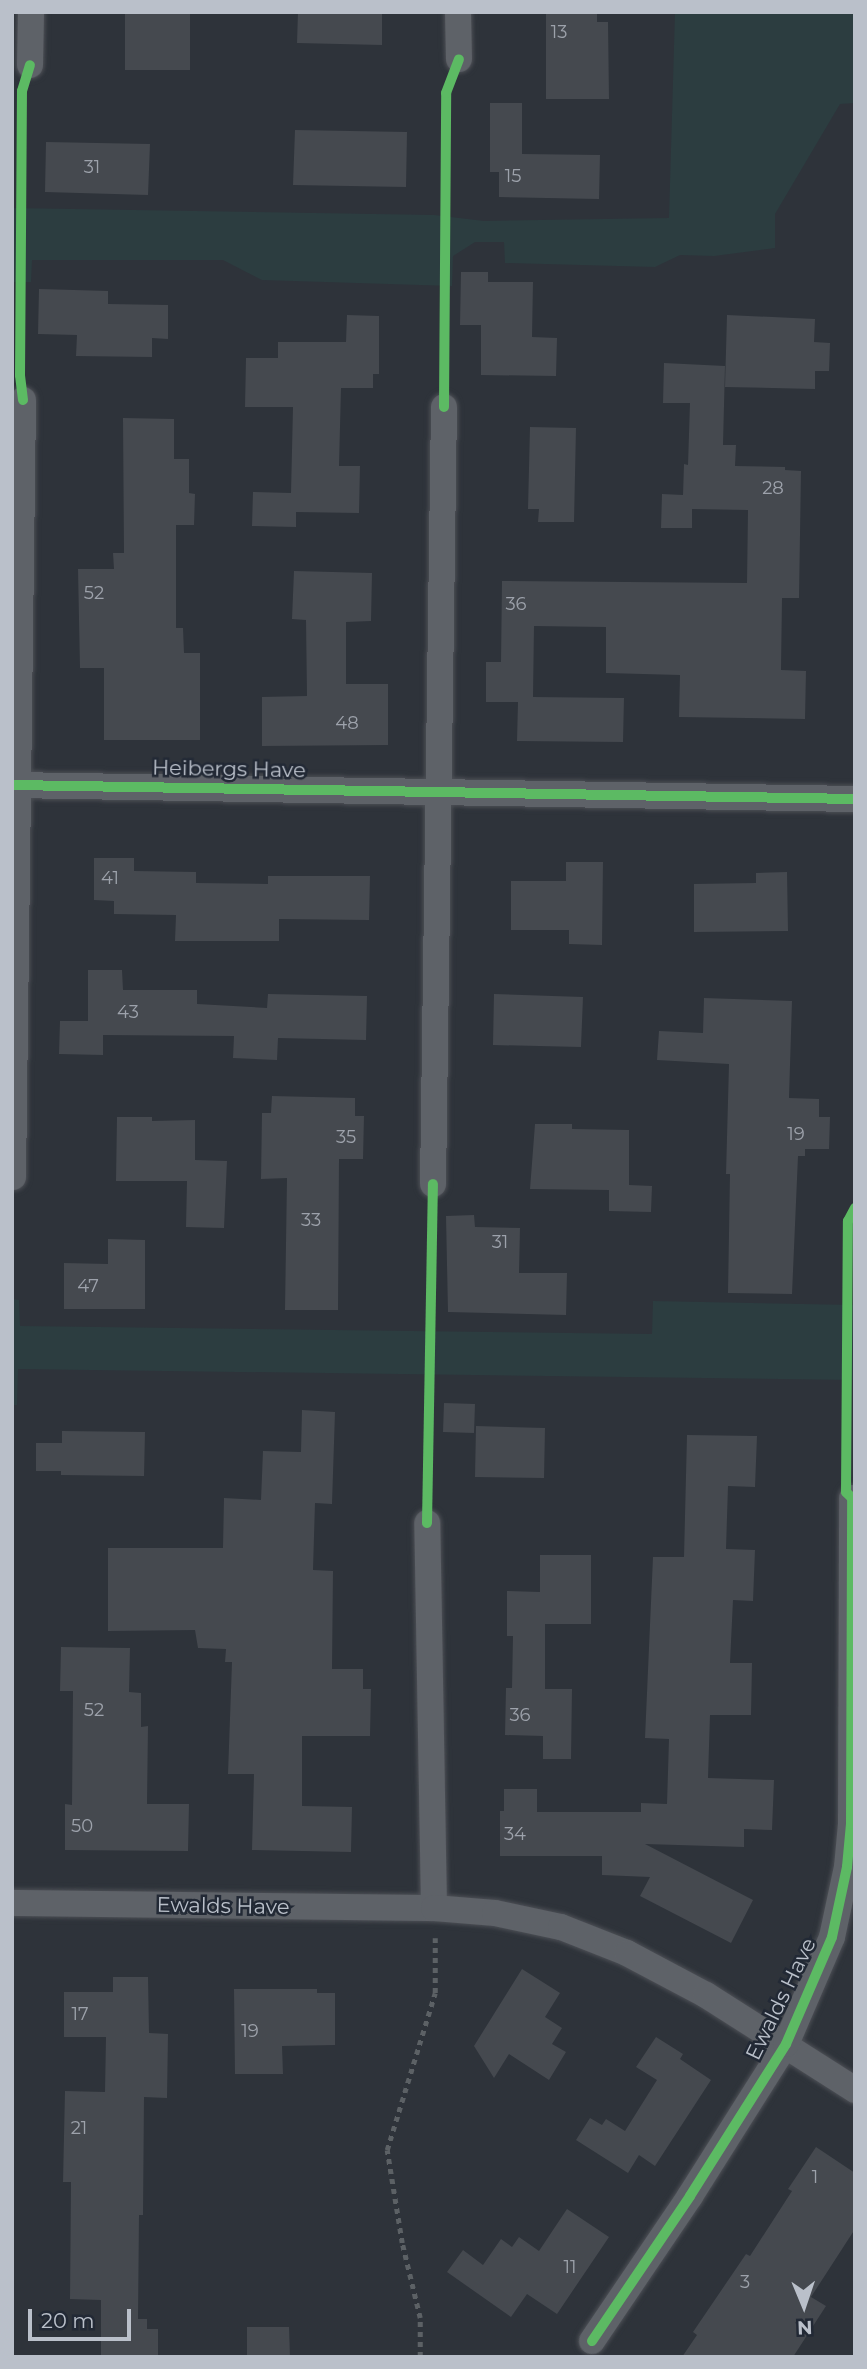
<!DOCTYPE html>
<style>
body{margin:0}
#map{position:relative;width:867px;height:2369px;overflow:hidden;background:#2e333a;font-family:Montserrat,sans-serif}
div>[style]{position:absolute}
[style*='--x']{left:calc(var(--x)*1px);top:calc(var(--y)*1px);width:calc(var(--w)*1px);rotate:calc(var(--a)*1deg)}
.green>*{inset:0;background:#2c3d40}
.building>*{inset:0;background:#45494f}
.path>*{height:4.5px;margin-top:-2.25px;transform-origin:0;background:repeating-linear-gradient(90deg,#5c6165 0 5px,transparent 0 10px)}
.roads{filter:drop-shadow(0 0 2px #4c4f55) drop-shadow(0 0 2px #4c4f55)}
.minor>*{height:26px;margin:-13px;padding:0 13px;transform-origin:13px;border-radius:13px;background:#5e6268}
.cycleway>*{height:10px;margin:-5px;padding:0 5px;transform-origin:5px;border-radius:5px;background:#5cba63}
span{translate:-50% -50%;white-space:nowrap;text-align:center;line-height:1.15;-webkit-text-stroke:5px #222935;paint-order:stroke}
.number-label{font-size:18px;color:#9da2ab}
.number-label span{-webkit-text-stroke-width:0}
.street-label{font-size:21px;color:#bac0ca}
.frame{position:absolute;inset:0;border:14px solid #bac0ca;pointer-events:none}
.north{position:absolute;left:769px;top:2271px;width:70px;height:70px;-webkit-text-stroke:5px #222935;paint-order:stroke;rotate:178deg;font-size:19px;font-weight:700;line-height:28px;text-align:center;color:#bac0ca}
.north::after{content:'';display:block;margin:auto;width:24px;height:32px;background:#bac0ca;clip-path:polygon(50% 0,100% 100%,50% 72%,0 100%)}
.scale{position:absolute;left:28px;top:2309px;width:103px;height:32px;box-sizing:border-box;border:4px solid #bac0ca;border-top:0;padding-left:9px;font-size:21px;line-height:24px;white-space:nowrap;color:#bac0ca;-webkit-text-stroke:5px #222935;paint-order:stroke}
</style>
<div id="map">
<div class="green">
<i style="clip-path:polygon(675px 12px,855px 12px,855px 103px,840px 104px,775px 214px,775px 248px,714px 256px,680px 255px,655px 267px,505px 263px,504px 242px,475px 242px,453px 256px,452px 286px,262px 280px,223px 260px,32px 260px,31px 282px,12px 282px,12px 208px,434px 215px,484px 221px,669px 218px)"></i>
<i style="clip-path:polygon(12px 1299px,19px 1300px,20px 1326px,652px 1334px,653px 1301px,855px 1305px,855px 1380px,18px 1369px,17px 1405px,12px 1405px)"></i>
</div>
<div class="building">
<i style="clip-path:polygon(125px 12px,190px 12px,190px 70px,125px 70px)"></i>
<i style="clip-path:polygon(298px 12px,382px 12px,382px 45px,297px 43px)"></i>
<i style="clip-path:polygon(546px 12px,597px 12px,597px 22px,608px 22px,609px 99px,546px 99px)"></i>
<i style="clip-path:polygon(490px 103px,522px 103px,522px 154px,600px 155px,599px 199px,499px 197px,499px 172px,490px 172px)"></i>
<i style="clip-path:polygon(295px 130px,407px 132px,406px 187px,293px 185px)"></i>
<i style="clip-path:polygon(46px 142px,150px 144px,148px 195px,45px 192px)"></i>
<i style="clip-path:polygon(461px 272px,488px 272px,488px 282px,533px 282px,532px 337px,557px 338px,556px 376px,481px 375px,481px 325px,460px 325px)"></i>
<i style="clip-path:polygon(39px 289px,108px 291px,108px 304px,168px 305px,168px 339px,152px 338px,152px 357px,76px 356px,77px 335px,38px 334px)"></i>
<i style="clip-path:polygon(347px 315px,379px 316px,379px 374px,373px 374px,373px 388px,341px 388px,339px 466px,360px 466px,359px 513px,296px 512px,296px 527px,252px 526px,253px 492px,291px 493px,293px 407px,245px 407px,246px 358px,278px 358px,278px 342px,346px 342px)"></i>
<i style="clip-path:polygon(727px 315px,815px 319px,814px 342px,830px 343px,829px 371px,815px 371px,815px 389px,725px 387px)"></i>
<i style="clip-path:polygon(664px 363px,725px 366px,723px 445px,736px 445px,735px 466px,785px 467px,785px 470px,801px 471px,799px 598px,782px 598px,781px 670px,806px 671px,805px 719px,679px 717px,680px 675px,606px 673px,606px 627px,534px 626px,533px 697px,624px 698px,623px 742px,517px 741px,518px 702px,486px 702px,486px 662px,501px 662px,502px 581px,747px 583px,748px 510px,692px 509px,692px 528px,661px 528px,662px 494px,683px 495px,684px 464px,688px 465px,690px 403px,663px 403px)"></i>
<i style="clip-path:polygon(123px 418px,174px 419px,174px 459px,189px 459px,189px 493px,195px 494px,194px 525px,176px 525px,176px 628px,183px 628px,184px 653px,200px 653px,200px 740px,104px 740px,104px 668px,80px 668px,78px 569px,114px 569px,113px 553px,124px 553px)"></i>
<i style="clip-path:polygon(530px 427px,576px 428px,574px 522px,538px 522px,539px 509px,528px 509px)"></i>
<i style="clip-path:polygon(294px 571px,372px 573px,371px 621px,346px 622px,346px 684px,388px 684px,388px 745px,262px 746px,262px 697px,307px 696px,306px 620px,292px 619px)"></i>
<i style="clip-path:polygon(94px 858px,134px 858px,134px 871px,196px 872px,196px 883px,268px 884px,268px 876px,370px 876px,369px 920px,279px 919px,279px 941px,175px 941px,176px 915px,114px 914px,114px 901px,94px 900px)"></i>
<i style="clip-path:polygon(566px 862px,603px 862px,602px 945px,569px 944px,569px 930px,511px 930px,511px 881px,566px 881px)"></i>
<i style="clip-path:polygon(787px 872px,788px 931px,694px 932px,694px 884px,756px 883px,756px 873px)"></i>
<i style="clip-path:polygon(88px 970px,122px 970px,123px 990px,197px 990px,197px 1004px,267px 1008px,268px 994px,367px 996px,366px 1040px,278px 1038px,277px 1060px,233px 1058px,234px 1036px,103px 1035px,103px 1055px,59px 1054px,60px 1021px,88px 1021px)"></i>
<i style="clip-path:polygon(494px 994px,583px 997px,581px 1047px,493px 1045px)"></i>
<i style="clip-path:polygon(704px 998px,792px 1001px,789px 1098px,819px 1099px,819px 1117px,830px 1117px,829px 1149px,805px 1149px,805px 1156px,798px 1156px,792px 1294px,728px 1293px,730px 1174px,726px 1174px,729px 1064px,657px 1060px,659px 1031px,703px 1033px)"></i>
<i style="clip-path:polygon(272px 1096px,355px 1098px,355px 1116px,364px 1116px,363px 1159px,339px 1159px,338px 1310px,285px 1310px,287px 1178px,261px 1179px,262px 1113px,271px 1113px)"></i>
<i style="clip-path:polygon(117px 1117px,152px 1117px,152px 1121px,195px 1120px,195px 1160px,227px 1161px,224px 1228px,186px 1227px,187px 1181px,116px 1181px)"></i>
<i style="clip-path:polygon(535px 1124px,572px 1124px,572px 1129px,629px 1130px,629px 1185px,652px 1186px,651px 1212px,609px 1211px,609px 1190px,530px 1189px)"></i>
<i style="clip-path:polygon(474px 1215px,475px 1227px,520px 1228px,519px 1273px,567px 1273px,566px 1315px,448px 1312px,446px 1216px)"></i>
<i style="clip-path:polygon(108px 1239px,145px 1240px,145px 1309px,64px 1309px,64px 1263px,108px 1264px)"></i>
<i style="clip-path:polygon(444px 1403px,475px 1404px,474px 1433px,443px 1432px)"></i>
<i style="clip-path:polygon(302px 1410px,335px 1412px,332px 1504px,315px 1503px,313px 1570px,333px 1571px,332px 1669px,363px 1669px,363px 1689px,371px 1689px,370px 1736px,302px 1736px,302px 1806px,352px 1807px,351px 1852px,252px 1850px,254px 1774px,228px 1774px,232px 1662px,225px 1662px,226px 1649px,198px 1648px,195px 1630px,108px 1631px,108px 1548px,223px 1548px,224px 1498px,261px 1500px,263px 1451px,301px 1452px)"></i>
<i style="clip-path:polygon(476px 1426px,545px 1428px,544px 1478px,475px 1477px)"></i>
<i style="clip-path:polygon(62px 1431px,145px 1432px,144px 1476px,61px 1475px,61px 1471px,36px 1471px,36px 1443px,62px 1443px)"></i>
<i style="clip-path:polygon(687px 1435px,757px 1436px,755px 1487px,728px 1486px,726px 1549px,755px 1550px,753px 1601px,733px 1600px,730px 1663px,752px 1663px,751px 1715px,710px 1715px,708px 1778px,774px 1780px,772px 1830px,744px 1829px,744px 1847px,645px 1844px,753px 1900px,731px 1943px,640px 1896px,650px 1877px,602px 1875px,602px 1856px,500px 1856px,500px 1811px,504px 1811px,504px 1789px,537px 1789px,537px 1812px,641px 1812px,641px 1803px,667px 1804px,669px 1739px,645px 1738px,653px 1557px,684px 1557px)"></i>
<i style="clip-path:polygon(540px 1555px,591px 1555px,591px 1624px,545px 1624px,545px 1689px,572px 1689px,571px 1759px,543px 1759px,543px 1736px,505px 1735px,506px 1688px,512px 1688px,513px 1636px,507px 1636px,507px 1591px,540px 1592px)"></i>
<i style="clip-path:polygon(61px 1647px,130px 1648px,129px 1692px,141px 1693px,141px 1727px,148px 1726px,147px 1804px,189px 1804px,188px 1851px,65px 1850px,65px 1804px,72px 1805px,73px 1691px,60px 1691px)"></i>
<i style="clip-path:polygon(522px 1969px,560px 1993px,545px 2017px,562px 2028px,552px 2044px,566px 2052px,549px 2080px,509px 2054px,494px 2078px,474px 2046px)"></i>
<i style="clip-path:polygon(113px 1977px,148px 1977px,149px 2033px,168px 2034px,167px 2098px,144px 2097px,143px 2215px,139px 2215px,138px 2319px,147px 2319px,147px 2329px,158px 2329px,158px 2357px,101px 2357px,101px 2300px,70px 2299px,71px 2182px,63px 2182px,65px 2091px,105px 2092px,106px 2037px,64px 2037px,64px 1992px,113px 1992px)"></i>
<i style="clip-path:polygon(234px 1989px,317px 1989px,317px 1993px,335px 1993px,335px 2045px,282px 2046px,283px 2074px,235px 2074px)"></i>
<i style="clip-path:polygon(656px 2037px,683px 2054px,680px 2059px,711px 2080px,655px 2166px,639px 2155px,628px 2173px,576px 2140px,590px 2118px,602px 2125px,606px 2119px,625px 2131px,657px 2080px,636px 2067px)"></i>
<i style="clip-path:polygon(816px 2147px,855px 2173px,855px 2229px,811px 2297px,826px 2306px,793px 2357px,682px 2357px,697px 2335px,693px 2332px,746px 2254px,750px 2256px,792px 2191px,788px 2189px)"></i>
<i style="clip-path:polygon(567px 2209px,609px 2237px,557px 2314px,527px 2294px,511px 2317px,447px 2272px,463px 2250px,483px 2265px,501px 2239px,512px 2247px,519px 2237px,539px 2251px)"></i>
<i style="clip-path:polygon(247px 2327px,289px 2327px,290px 2357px,247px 2357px)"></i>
</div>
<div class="path">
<i style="--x:420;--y:2357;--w:39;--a:-90"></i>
<i style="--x:420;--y:2318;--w:77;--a:-103.5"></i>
<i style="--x:402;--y:2243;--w:94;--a:-99.2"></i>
<i style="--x:387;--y:2150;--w:164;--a:-73"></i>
<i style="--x:435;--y:1993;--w:55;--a:-90"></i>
</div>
<div class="roads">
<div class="minor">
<i style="--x:458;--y:12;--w:47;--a:88.8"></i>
<i style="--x:30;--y:65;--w:53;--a:-88.9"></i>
<i style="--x:12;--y:785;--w:843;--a:0.95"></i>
<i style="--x:13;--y:1177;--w:777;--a:-89.26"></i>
<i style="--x:433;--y:1184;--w:777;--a:-89.19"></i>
<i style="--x:12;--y:1903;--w:422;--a:0.7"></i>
<i style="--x:434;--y:1908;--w:385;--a:-91"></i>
<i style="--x:434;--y:1908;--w:61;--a:4.7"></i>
<i style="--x:495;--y:1913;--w:67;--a:12"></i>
<i style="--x:561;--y:1927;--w:71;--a:21.5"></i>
<i style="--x:627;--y:1953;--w:89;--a:28"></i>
<i style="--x:706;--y:1995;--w:177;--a:32.5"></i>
<i style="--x:592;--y:2341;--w:175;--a:-55.9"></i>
<i style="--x:690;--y:2196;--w:180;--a:-57.7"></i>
<i style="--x:786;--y:2044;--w:116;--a:-66.7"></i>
<i style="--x:832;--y:1937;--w:72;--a:-77.9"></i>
<i style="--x:847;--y:1867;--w:43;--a:-84.7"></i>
<i style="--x:851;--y:1824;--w:326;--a:-89.8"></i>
</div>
</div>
<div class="cycleway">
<i style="--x:23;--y:400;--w:25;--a:-97"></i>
<i style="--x:20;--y:375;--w:284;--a:-89.6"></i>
<i style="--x:22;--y:91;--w:27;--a:-73"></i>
<i style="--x:444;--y:407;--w:314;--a:-89.6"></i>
<i style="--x:446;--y:93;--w:36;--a:-69"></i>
<i style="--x:12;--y:785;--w:843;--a:0.95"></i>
<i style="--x:427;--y:1523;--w:339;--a:-89"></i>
<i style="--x:592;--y:2341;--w:175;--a:-55.9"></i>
<i style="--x:690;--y:2196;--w:180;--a:-57.7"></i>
<i style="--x:786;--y:2044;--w:116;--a:-66.7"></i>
<i style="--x:832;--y:1937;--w:72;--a:-77.9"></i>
<i style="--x:847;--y:1867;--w:43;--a:-84.7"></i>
<i style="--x:851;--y:1824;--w:326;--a:-89.8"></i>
<i style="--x:852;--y:1498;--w:8;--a:-135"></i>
<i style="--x:846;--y:1492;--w:271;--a:-89.6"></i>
<i style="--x:848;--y:1221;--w:15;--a:-62"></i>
</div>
<div class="number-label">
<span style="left:559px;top:32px">13</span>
<span style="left:92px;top:167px">31</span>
<span style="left:513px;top:176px">15</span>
<span style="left:773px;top:488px">28</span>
<span style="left:94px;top:593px">52</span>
<span style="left:516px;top:604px">36</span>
<span style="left:347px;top:723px">48</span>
<span style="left:110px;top:878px">41</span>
<span style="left:128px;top:1012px">43</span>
<span style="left:796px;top:1134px">19</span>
<span style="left:346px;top:1137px">35</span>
<span style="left:311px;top:1220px">33</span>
<span style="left:500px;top:1242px">31</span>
<span style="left:88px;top:1286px">47</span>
<span style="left:94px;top:1710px">52</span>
<span style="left:520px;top:1715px">36</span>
<span style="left:82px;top:1826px">50</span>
<span style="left:515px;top:1834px">34</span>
<span style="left:80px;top:2014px">17</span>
<span style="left:250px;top:2031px">19</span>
<span style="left:79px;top:2128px">21</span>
<span style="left:815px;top:2177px">1</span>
<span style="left:570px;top:2267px">11</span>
<span style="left:745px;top:2282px">3</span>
</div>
<div class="street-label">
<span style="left:229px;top:769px;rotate:1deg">Heibergs Have</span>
<span style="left:223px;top:1906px;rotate:1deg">Ewalds Have</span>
<span style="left:781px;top:1999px;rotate:-64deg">Ewalds Have</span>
</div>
<div class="frame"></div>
<div class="north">N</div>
<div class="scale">20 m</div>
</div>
